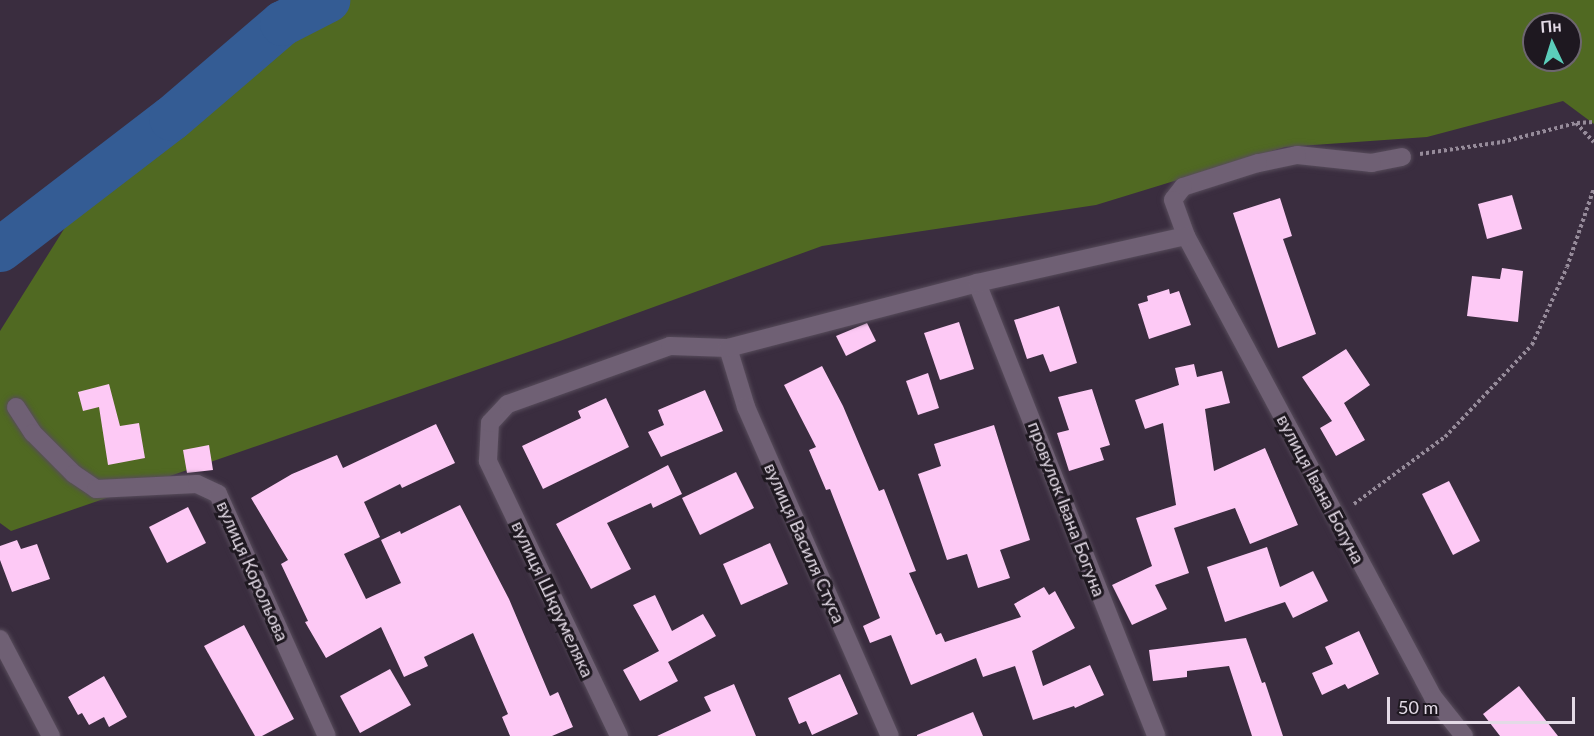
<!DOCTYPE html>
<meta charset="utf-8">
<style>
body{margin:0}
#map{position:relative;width:1594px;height:736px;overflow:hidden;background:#3a2d3f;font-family:Lato,sans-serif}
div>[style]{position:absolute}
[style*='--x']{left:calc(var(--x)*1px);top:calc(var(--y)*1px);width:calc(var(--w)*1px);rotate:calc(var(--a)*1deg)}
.forest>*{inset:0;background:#506922}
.river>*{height:45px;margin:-22.5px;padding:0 22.5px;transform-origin:22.5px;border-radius:22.5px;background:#345c94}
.building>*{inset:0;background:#fdc9f5}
.path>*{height:4px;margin-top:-2px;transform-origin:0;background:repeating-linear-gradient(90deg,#968b9a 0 3px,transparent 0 6px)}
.roads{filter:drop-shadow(0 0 2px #574c5b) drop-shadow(0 0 2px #574c5b)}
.minor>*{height:18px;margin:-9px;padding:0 9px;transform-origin:9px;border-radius:9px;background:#6f6074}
span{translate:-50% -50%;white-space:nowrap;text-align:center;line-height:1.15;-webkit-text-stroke:6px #1e1820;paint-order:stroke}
.street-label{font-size:18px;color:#e3dae6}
.north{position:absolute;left:1522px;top:12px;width:60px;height:60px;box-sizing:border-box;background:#1e1820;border:2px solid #6d666f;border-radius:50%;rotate:356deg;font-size:16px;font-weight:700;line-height:24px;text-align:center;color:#e3dae6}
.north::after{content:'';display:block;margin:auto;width:21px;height:27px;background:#5bcebb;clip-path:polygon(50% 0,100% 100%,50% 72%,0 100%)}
.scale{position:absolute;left:1387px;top:697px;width:188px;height:27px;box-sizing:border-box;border:3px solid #e3dae6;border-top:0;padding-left:8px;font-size:18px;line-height:21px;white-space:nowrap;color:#e3dae6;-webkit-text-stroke:4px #1e1820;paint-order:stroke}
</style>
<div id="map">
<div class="forest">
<i style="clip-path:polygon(evenodd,332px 0,1594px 0,1594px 124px,1563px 101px,1427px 137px,1285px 147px,1096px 205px,822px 246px,560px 341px,11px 531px,0 523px,0 331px,103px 167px,332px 0,1534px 24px,1570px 24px,1570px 60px,1534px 60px,1534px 24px)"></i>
</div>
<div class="river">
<i style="--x:0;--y:249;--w:215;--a:-37.5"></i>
<i style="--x:171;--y:118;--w:146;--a:-40.6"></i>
<i style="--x:282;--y:23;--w:51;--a:-27.1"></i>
</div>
<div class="building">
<i style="clip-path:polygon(1512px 195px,1522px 229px,1487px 239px,1478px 204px)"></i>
<i style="clip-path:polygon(1280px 198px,1292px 236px,1283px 239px,1316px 334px,1278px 348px,1233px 213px)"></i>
<i style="clip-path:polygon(1502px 268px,1523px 271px,1518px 322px,1467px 316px,1472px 276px,1500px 279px)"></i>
<i style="clip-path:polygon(1169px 289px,1170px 294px,1179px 291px,1191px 325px,1149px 339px,1138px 304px,1148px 301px,1147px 296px)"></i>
<i style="clip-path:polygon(1059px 306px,1077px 363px,1050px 372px,1043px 354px,1027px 359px,1014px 320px)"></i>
<i style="clip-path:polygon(959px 322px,974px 369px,940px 380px,924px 333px)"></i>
<i style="clip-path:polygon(867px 323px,876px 341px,846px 356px,836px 336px)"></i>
<i style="clip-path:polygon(1346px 349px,1370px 385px,1344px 403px,1365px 440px,1336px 456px,1320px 428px,1332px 421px,1302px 377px)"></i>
<i style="clip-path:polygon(1194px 364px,1197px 377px,1222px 371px,1230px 403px,1205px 409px,1214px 471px,1265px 448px,1298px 525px,1250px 544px,1235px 508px,1174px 528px,1189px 573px,1155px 585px,1167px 609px,1132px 625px,1112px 585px,1152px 566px,1136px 518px,1176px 505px,1163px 423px,1145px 429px,1135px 400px,1179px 385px,1175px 368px)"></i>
<i style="clip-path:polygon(822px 366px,843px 406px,879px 491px,884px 489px,916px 571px,909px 573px,936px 635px,941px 633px,945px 642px,1021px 617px,1014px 604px,1044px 587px,1049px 595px,1055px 591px,1075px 628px,1032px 651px,1043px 686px,1090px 665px,1104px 695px,1075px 708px,1074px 706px,1033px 720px,1015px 666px,983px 677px,976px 658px,911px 685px,891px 635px,870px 643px,863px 626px,880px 618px,830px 489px,826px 490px,809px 450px,816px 447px,784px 385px)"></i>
<i style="clip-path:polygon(928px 373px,939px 408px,918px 415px,906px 381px)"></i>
<i style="clip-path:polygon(109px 384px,120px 426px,139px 423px,145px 458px,108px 465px,99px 407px,83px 411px,78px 392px)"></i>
<i style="clip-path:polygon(1092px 389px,1110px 445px,1100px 448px,1104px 460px,1069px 471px,1057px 433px,1069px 430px,1058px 397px)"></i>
<i style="clip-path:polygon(705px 390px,723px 431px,661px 457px,648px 432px,664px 425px,658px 410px)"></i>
<i style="clip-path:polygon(606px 398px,629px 447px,543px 489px,522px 446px,581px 418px,578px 411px)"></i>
<i style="clip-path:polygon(436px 424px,455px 463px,402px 488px,400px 484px,364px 502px,380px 537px,344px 554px,366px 599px,401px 583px,381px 540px,400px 531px,401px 534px,460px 505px,509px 599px,550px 696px,558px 692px,573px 727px,552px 736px,510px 736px,502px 717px,508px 714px,473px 633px,424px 657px,428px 666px,404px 677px,381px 627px,326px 658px,305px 622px,308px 621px,281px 564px,288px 560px,251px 498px,292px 474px,337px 455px,343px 468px)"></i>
<i style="clip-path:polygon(994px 425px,1030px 540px,1000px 550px,1010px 578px,978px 588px,967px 554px,947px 560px,918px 474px,941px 466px,934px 444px)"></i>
<i style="clip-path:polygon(209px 445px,213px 470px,187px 473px,183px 450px)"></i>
<i style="clip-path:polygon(668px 465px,682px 494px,653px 508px,651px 503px,607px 523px,631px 569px,591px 589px,556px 524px)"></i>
<i style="clip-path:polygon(736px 472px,754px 508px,700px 535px,682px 498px)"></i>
<i style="clip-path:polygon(1449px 481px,1480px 541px,1453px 555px,1422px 494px)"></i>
<i style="clip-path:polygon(188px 507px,206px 543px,167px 563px,149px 527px)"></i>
<i style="clip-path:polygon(17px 540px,21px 549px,37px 544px,50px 579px,12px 592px,0 560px,0 546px)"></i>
<i style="clip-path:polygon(770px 543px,788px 584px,741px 605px,723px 564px)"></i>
<i style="clip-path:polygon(1267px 547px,1280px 587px,1313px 571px,1328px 601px,1293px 618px,1285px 602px,1225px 622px,1207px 567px)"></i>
<i style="clip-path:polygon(655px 595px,672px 631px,703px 614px,716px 636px,668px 662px,678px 681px,640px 701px,623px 670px,659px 651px,633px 605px)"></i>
<i style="clip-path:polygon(244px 625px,294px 719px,262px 736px,255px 736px,204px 646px)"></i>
<i style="clip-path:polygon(1359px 631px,1379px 674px,1348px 689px,1345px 684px,1322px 695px,1312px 673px,1333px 664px,1325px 647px)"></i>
<i style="clip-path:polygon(1246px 638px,1262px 683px,1265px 682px,1283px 736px,1252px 736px,1229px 666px,1187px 671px,1187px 677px,1153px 681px,1149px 650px)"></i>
<i style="clip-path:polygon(390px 669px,411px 705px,360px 733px,340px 696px)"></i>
<i style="clip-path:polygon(840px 674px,858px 714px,812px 735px,806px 721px,799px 724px,788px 698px)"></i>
<i style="clip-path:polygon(104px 676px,127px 717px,109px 727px,104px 717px,89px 725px,82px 713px,78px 715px,68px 697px)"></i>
<i style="clip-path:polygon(734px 684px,756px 736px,657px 736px,711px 711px,704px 697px)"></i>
<i style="clip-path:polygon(1519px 686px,1558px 736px,1500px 736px,1483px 714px)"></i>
<i style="clip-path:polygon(973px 712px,983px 736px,917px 736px,917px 735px)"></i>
</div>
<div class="path">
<i style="--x:1577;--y:123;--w:17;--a:-3"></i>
<i style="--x:1420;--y:154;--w:83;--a:-8.3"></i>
<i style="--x:1502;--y:142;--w:76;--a:-14.4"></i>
<i style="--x:1576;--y:123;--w:26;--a:47"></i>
<i style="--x:1354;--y:504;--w:113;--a:-36.4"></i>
<i style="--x:1445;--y:437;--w:127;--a:-46.6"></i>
<i style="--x:1532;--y:345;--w:85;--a:-65.8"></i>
<i style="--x:1567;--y:267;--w:83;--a:-71.1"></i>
</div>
<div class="roads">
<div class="minor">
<i style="--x:1402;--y:157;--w:31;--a:169"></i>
<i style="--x:1372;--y:163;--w:75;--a:-173.9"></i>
<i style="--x:1297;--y:155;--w:40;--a:168"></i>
<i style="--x:1258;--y:163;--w:79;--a:162.3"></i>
<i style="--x:1183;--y:187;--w:16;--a:128"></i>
<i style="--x:1173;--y:200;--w:38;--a:70"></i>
<i style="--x:1186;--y:236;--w:523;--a:61.82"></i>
<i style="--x:1433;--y:697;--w:50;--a:51.5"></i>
<i style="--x:977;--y:283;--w:487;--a:68.4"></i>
<i style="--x:728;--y:348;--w:62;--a:73"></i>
<i style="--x:746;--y:407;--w:359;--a:66.4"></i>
<i style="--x:16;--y:407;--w:31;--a:57"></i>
<i style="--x:33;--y:433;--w:58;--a:45"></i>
<i style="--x:74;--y:474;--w:27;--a:34"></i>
<i style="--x:96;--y:489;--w:101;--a:-2.8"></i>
<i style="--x:197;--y:484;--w:23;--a:25"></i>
<i style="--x:218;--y:494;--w:265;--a:65.8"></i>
<i style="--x:0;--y:639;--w:110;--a:62.3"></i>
<i style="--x:619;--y:736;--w:305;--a:-115.5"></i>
<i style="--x:488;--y:461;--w:38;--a:-87"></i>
<i style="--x:490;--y:423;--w:26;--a:-47"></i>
<i style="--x:508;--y:404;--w:172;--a:-19.7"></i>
<i style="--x:670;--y:346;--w:58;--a:2"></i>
<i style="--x:728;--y:348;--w:257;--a:-14.6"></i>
<i style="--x:977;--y:283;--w:214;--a:-12.7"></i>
</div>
</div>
<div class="street-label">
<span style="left:1321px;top:489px;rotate:62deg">вулиця Івана Богуна</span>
<span style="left:1067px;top:509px;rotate:69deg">провулок Івана Богуна</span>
<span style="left:805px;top:543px;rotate:66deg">вулиця Василя Стуса</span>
<span style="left:253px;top:571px;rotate:66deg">вулиця Корольова</span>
<span style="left:553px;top:599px;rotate:65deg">вулиця Шкрумеляка</span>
</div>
<div class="north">Пн</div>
<div class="scale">50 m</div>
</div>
